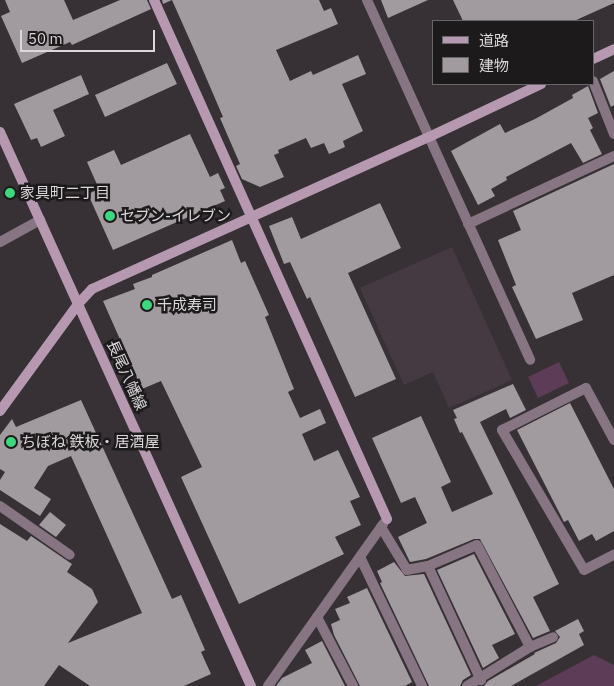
<!DOCTYPE html>
<meta charset="utf-8">
<style>
body{margin:0}
#map{position:relative;width:614px;height:686px;overflow:hidden;background:#373136;font-family:"IBM Plex Sans","Noto Sans JP",sans-serif}
div>[style]{position:absolute}
[style*='--x']{left:calc(var(--x)*1px);top:calc(var(--y)*1px);width:calc(var(--w)*1px);rotate:calc(var(--a)*1deg)}
.built>*{inset:0;background:#453942}
.green>*{inset:0;background:#5c3c56}
.building>*{inset:0;background:#a19a9f}
.street>*{height:10px;margin:-5px;padding:0 5px;transform-origin:5px;border-radius:5px;background:#877583}
.secondary>*{height:10px;margin:-5px;padding:0 5px;transform-origin:5px;border-radius:5px;background:#b699b0}
.dots>*{width:14px;height:14px;translate:-50% -50%;box-sizing:border-box;border:2px solid #1d1a1c;border-radius:50%}
span{translate:-50% -50%;white-space:nowrap;text-align:center;line-height:1.15;-webkit-text-stroke:5px #1d1a1c;paint-order:stroke}
.poi-label{font-size:15px;color:#dbd7da}
.left{translate:0 -50%;text-align:left}
.street-label{font-size:15px;color:#dbd7da}
.legend{position:absolute;left:432px;top:20px;width:162px;height:65px;box-sizing:border-box;background:#1d1a1c;border:1px solid #696668;margin:0;padding:6px 9px;list-style:none;font-size:15px;color:#dbd7da}
.legend li{display:flex;align-items:center;gap:10px;height:25px}
.legend b{width:25px;border:1px solid #696668}
.scale{position:absolute;left:20px;top:30px;width:135px;height:22px;box-sizing:border-box;border:2px solid #dbd7da;border-top:0;padding-left:6px;font-size:15px;line-height:18px;white-space:nowrap;color:#dbd7da;-webkit-text-stroke:4px #1d1a1c;paint-order:stroke}
</style>
<div id="map">
<div class="built">
<i style="clip-path:polygon(452px 247px,512px 380px,449px 408px,433px 372px,404px 385px,360px 288px)"></i>
</div>
<div class="green">
<i style="clip-path:polygon(559px 362px,569px 383px,538px 398px,528px 377px)"></i>
<i style="clip-path:polygon(594px 655px,614px 665px,614px 686px,536px 686px)"></i>
</div>
<div class="building">
<i style="clip-path:polygon(5px 0,64px 0,73px 20px,120px 0,147px 0,151px 9px,72px 45px,70px 42px,22px 63px,1px 16px,10px 12px)"></i>
<i style="clip-path:polygon(162px 0,319px 0,324px 11px,331px 8px,338px 24px,276px 50px,290px 81px,311px 71px,313px 75px,358px 55px,366px 74px,342px 84px,363px 131px,343px 141px,345px 147px,329px 154px,324px 143px,311px 148px,306px 138px,278px 150px,279px 153px,274px 155px,284px 177px,260px 187px,242px 179px,236px 166px,240px 164px,220px 118px,223px 117px,196px 54px,172px 0,163px 4px)"></i>
<i style="clip-path:polygon(381px 0,428px 0,388px 18px)"></i>
<i style="clip-path:polygon(453px 0,614px 0,614px 3px,574px 21px,463px 21px)"></i>
<i style="clip-path:polygon(167px 63px,177px 84px,105px 117px,95px 95px)"></i>
<i style="clip-path:polygon(614px 71px,614px 105px,611px 107px,600px 79px)"></i>
<i style="clip-path:polygon(81px 75px,89px 94px,53px 110px,65px 136px,41px 147px,37px 138px,31px 140px,14px 104px)"></i>
<i style="clip-path:polygon(588px 86px,598px 113px,588px 118px,593px 128px,590px 130px,602px 154px,583px 163px,571px 143px,506px 177px,507px 180px,491px 189px,495px 196px,478px 205px,451px 151px,500px 124px,505px 133px,535px 119px,573px 98px,572px 95px)"></i>
<i style="clip-path:polygon(190px 134px,210px 177px,218px 173px,225px 188px,220px 190px,225px 201px,113px 250px,88px 194px,99px 189px,87px 162px,114px 150px,121px 165px)"></i>
<i style="clip-path:polygon(614px 164px,614px 275px,572px 293px,583px 320px,536px 339px,512px 287px,516px 285px,498px 240px,521px 230px,513px 211px)"></i>
<i style="clip-path:polygon(380px 203px,401px 248px,348px 273px,396px 379px,355px 397px,310px 297px,307px 299px,290px 262px,284px 264px,269px 226px,292px 217px,301px 239px)"></i>
<i style="clip-path:polygon(232px 240px,241px 263px,245px 261px,269px 315px,265px 317px,294px 389px,288px 392px,300px 418px,320px 409px,326px 423px,302px 434px,314px 461px,338px 450px,360px 497px,350px 501px,361px 525px,335px 537px,344px 554px,239px 604px,181px 477px,202px 467px,161px 381px,142px 389px,103px 301px,135px 289px,133px 284px,152px 277px,152px 275px)"></i>
<i style="clip-path:polygon(513px 384px,526px 410px,510px 418px,506px 409px,480px 422px,559px 584px,533px 597px,550px 631px,533px 638px,480px 539px,474px 539px,426px 559px,410px 562px,398px 537px,427px 523px,415px 497px,401px 503px,372px 438px,421px 416px,451px 482px,441px 487px,452px 512px,493px 494px,462px 432px,460px 433px,454px 419px,457px 418px,453px 410px)"></i>
<i style="clip-path:polygon(81px 400px,172px 599px,181px 595px,205px 650px,201px 652px,211px 674px,184px 686px,90px 686px,59px 665px,44px 686px,0 686px,0 524px,27px 541px,31px 536px,72px 564px,67px 572px,92px 589px,98px 602px,68px 643px,142px 613px,71px 456px,48px 466px,34px 488px,51px 499px,40px 516px,0 490px,0 480px,5px 472px,0 469px,0 435px,12px 419px,16px 427px)"></i>
<i style="clip-path:polygon(570px 403px,614px 489px,614px 531px,596px 541px,592px 534px,579px 541px,568px 520px,564px 522px,517px 430px)"></i>
<i style="clip-path:polygon(50px 512px,66px 525px,56px 537px,39px 525px)"></i>
<i style="clip-path:polygon(474px 554px,515px 634px,492px 645px,499px 658px,483px 668px,437px 570px)"></i>
<i style="clip-path:polygon(394px 562px,405px 576px,424px 574px,471px 675px,463px 680px,460px 686px,429px 686px,380px 583px,382px 582px,377px 571px)"></i>
<i style="clip-path:polygon(367px 588px,412px 682px,405px 686px,360px 686px,334px 635px,331px 624px,340px 620px,335px 609px,350px 603px,347px 597px)"></i>
<i style="clip-path:polygon(578px 619px,584px 631px,579px 634px,584px 645px,511px 686px,484px 686px,488px 681px,535px 654px,534px 653px,556px 643px,560px 637px,555px 631px)"></i>
<i style="clip-path:polygon(322px 641px,345px 686px,276px 686px,282px 678px,312px 663px,305px 650px)"></i>
</div>
<div class="street">
<i style="--x:367;--y:0;--w:395;--a:65.6"></i>
<i style="--x:593;--y:81;--w:57;--a:68.4"></i>
<i style="--x:468;--y:224;--w:161;--a:-25"></i>
<i style="--x:0;--y:242;--w:46;--a:-28.8"></i>
<i style="--x:614;--y:440;--w:59;--a:-118.3"></i>
<i style="--x:586;--y:388;--w:94;--a:153.4"></i>
<i style="--x:502;--y:430;--w:162;--a:59.6"></i>
<i style="--x:584;--y:570;--w:34;--a:-27"></i>
<i style="--x:0;--y:506;--w:85;--a:35"></i>
<i style="--x:381;--y:527;--w:50;--a:58.8"></i>
<i style="--x:407;--y:570;--w:21;--a:-11"></i>
<i style="--x:428;--y:566;--w:53;--a:-23.2"></i>
<i style="--x:477;--y:545;--w:115;--a:62.5"></i>
<i style="--x:530;--y:647;--w:74;--a:148.2"></i>
<i style="--x:360;--y:557;--w:143;--a:64.3"></i>
<i style="--x:428;--y:566;--w:126;--a:65.1"></i>
<i style="--x:317;--y:617;--w:78;--a:62.4"></i>
<i style="--x:530;--y:647;--w:25;--a:-23"></i>
<i style="--x:268;--y:686;--w:199;--a:-54.6"></i>
</div>
<div class="secondary">
<i style="--x:154;--y:0;--w:569;--a:65.82"></i>
<i style="--x:593;--y:59;--w:23;--a:-25"></i>
<i style="--x:0;--y:132;--w:608;--a:65.63"></i>
<i style="--x:0;--y:411;--w:132;--a:-53.9"></i>
<i style="--x:78;--y:304;--w:21;--a:-47"></i>
<i style="--x:92;--y:289;--w:370;--a:-24.3"></i>
<i style="--x:429;--y:137;--w:124;--a:-25.3"></i>
</div>
<div class="dots">
<i style="left:10px;top:193px;background:#3dd77e"></i>
<i style="left:110px;top:216px;background:#3dd77e"></i>
<i style="left:147px;top:305px;background:#3dd77e"></i>
<i style="left:11px;top:442px;background:#3dd77e"></i>
</div>
<div class="poi-label">
<span class="left" style="left:20px;top:193px">家具町二丁目</span>
<span class="left" style="left:120px;top:216px">セブン-イレブン</span>
<span class="left" style="left:157px;top:305px">千成寿司</span>
<span class="left" style="left:21px;top:442px">ちぼね 鉄板・居酒屋</span>
</div>
<div class="street-label">
<span style="left:127px;top:375px;rotate:66deg">長尾八幡線</span>
</div>
<ul class="legend">
<li><b style="height:6px;background:#b699b0"></b>道路</li>
<li><b style="height:14px;background:#a19a9f"></b>建物</li>
</ul>
<div class="scale">50 m</div>
</div>
